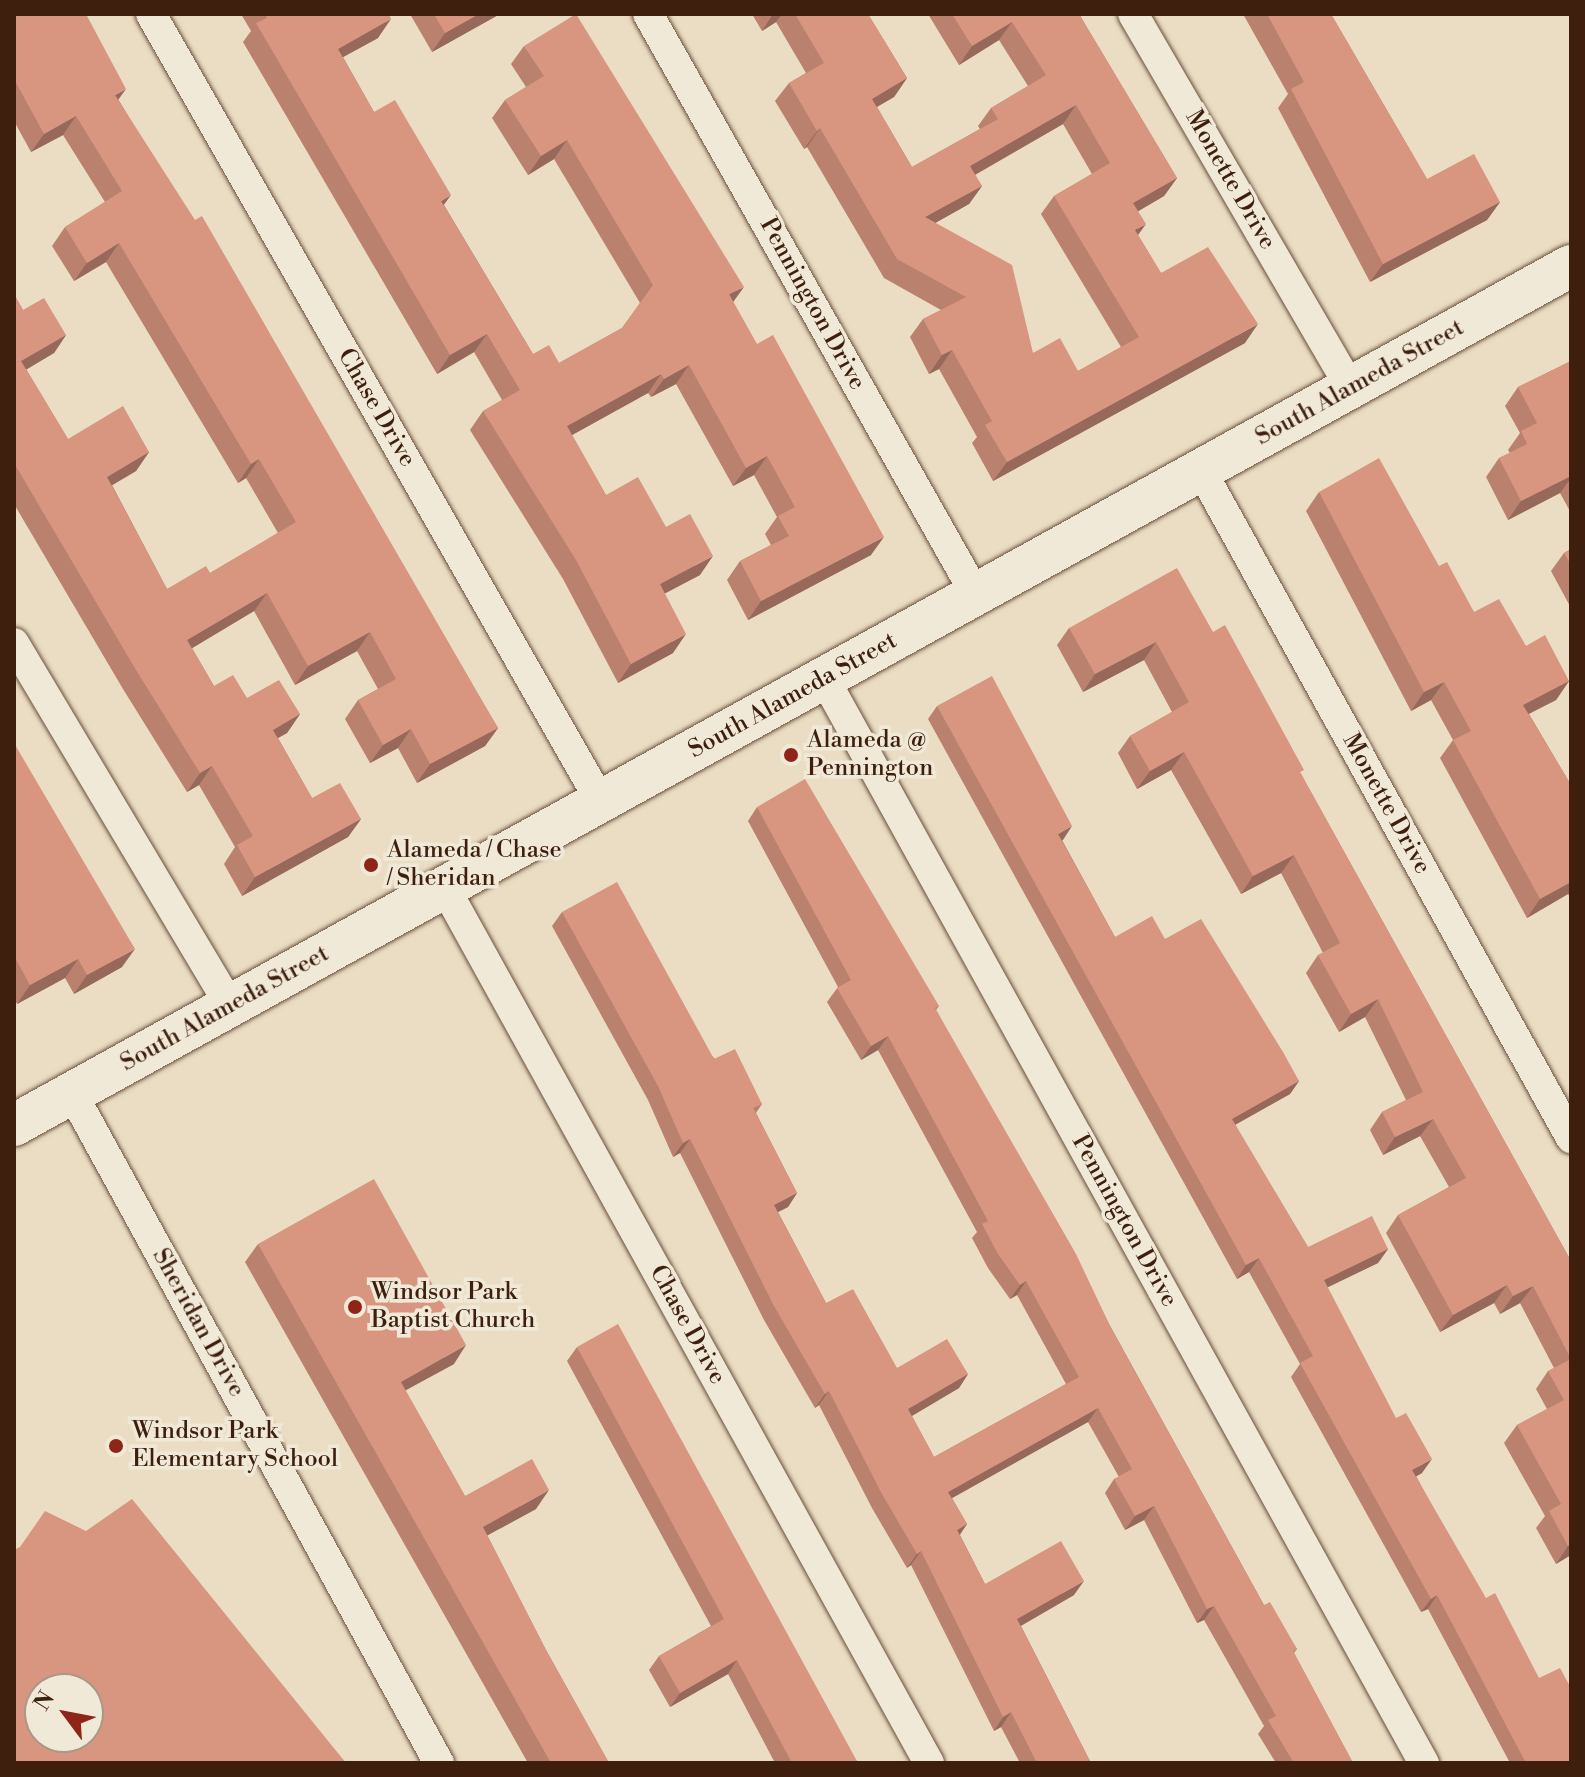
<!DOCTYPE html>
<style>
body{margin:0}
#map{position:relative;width:1585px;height:1777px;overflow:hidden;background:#eaddc3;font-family:"Libre Bodoni",serif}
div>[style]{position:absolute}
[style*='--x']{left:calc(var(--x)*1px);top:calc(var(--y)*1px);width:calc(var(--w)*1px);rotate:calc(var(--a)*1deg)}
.roads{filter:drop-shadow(0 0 2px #694e3b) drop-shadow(0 0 2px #694e3b)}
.minor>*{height:30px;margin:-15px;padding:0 15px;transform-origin:15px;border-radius:15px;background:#f1e9d8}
.secondary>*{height:42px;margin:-21px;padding:0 21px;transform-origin:21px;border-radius:21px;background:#f1e9d8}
.wall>*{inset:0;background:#ba816e}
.shaded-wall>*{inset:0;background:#97695a}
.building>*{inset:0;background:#d89680}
.dots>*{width:22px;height:22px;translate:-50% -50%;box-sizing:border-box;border:4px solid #f1e9d8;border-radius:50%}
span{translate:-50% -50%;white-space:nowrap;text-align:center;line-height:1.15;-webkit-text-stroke:7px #f1e9d8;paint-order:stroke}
.street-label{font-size:24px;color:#3e1f0e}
.poi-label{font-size:24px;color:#3e1f0e}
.left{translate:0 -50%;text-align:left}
.frame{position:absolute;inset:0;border:16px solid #3e1f0e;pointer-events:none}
.north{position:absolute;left:24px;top:1673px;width:80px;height:80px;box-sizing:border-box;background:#f1e9d8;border:2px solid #a99887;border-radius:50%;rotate:302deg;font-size:22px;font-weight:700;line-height:32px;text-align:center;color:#3e1f0e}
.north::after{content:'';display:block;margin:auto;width:28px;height:36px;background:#8f2418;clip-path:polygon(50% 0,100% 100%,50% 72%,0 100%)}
</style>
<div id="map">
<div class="roads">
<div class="minor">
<i style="--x:151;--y:14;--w:907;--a:60.27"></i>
<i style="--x:648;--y:14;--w:667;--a:60.55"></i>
<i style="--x:1133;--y:14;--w:433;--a:59.8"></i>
<i style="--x:1201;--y:470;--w:764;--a:61.02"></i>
<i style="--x:14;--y:643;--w:422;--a:59.2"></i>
<i style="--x:824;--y:678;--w:1240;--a:61.06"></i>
<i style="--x:445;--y:888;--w:1000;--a:61.05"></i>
<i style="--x:72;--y:1093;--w:764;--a:61.29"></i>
</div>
<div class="secondary">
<i style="--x:14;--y:1125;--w:1778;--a:-28.89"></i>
</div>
</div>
<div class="wall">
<i style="clip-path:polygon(14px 14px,118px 99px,498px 728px,485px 746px,417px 783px,398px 748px,370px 763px,345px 719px,358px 700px,378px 689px,357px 651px,295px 685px,254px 611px,192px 648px,214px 686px,247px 698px,300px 714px,287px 733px,278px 738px,312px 798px,361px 819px,348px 837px,242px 896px,224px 864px,235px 847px,199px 785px,187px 792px,123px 689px,14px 504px,14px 294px,23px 310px,66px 335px,54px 353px,26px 369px,68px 439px,149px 452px,136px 471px,112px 485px,167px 589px,210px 573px,278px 533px,246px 478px,238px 483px,106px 262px,74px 281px,52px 246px,65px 227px,105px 202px,63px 135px,31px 152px,14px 121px)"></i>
<i style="clip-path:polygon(241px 14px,389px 14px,378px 38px,343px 57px,374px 112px,444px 205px,533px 354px,559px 363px,622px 328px,640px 303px,554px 159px,528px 175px,492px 118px,505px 100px,526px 87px,511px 64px,524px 46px,733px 302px,871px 555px,748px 620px,727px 580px,740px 561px,771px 545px,765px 534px,777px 517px,754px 475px,733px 486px,676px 384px,651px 397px,648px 393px,572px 435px,606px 495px,666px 527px,700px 575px,664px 593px,673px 653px,618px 683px,563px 579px,470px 430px,483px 411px,502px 400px,474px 352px,437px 374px,243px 42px,251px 31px)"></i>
<i style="clip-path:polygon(410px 14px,500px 14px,432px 52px)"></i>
<i style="clip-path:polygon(evenodd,752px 14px,868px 14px,907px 78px,894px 97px,877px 107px,912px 167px,980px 129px,978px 126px,991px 108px,1028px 86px,999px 40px,959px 65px,928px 14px,1079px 14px,1177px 178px,1164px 196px,1138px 211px,1138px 235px,1161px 273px,1245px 343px,993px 481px,972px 443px,977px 437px,939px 369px,929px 374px,910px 337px,923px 319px,941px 310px,884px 278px,807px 147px,804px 149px,775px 101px,789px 83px,806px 73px,776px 22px,762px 31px,752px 14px,1063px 124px,1092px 174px,1054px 196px,1041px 214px,1121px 347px,1078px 371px,1033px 353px,935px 223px,969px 204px,982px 186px,975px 175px,1063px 124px)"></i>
<i style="clip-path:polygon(1243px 14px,1331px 14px,1427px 179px,1500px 202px,1487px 220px,1370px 282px,1278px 108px,1288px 94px)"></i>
<i style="clip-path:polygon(1571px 361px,1571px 513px,1560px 493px,1508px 520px,1486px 477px,1499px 458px,1510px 453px,1508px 450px,1520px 433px,1505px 406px,1518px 387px)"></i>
<i style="clip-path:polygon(1319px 492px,1439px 566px,1474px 612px,1526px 646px,1569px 681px,1556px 700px,1529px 714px,1571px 785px,1571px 899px,1568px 894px,1527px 918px,1440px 758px,1453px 740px,1431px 700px,1411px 711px,1306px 511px)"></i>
<i style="clip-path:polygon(1571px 549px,1571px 608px,1551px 571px,1564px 553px)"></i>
<i style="clip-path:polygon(1069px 628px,1213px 632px,1301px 774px,1571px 1261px,1571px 1555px,1556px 1564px,1536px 1528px,1545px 1516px,1504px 1443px,1517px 1425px,1547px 1409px,1536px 1389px,1548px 1371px,1554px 1368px,1520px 1303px,1500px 1314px,1494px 1303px,1440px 1332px,1386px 1233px,1398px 1215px,1449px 1187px,1420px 1136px,1383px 1155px,1370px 1130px,1382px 1112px,1406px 1100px,1365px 1017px,1339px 1032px,1306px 973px,1318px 955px,1323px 953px,1281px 873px,1241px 894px,1171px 770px,1137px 789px,1118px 753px,1130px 736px,1172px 712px,1144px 660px,1083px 692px,1057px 645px)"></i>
<i style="clip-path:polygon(937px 706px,1062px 840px,1115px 937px,1165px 939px,1299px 1081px,1290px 1094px,1235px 1125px,1308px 1247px,1388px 1249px,1378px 1263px,1327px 1287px,1422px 1473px,1416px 1476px,1571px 1763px,1510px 1763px,1428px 1609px,1421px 1612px,1291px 1377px,1300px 1364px,1249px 1272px,1237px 1279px,928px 719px)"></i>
<i style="clip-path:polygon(14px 743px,122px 967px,74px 994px,65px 978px,17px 1004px,14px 998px)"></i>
<i style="clip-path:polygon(757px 807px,939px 1006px,936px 1010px,1264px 1605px,1297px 1649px,1294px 1653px,1353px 1763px,1276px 1763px,1258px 1734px,1264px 1726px,1204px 1620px,1197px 1623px,1144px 1520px,1125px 1530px,1105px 1493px,1114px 1479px,1119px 1477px,1088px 1422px,952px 1498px,967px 1524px,960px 1535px,985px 1584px,1074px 1595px,1021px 1626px,1091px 1763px,1020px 1763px,1001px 1727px,994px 1731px,911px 1565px,907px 1568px,872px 1508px,819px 1405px,815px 1408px,764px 1320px,680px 1153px,673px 1157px,648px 1100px,552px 926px,562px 912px,762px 1104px,756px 1113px,797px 1193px,788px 1207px,778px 1212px,826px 1303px,897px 1368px,968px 1374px,959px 1388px,912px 1416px,934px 1457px,1066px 1384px,1017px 1295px,1010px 1299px,988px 1268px,972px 1238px,977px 1232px,878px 1050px,861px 1060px,827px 1002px,838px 987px,748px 821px)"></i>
<i style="clip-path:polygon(258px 1244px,454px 1364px,405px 1390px,465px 1496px,536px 1509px,487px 1535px,546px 1650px,609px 1763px,528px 1763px,245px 1262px)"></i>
<i style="clip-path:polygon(577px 1347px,858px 1763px,775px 1763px,728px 1674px,670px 1707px,649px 1670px,659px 1656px,711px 1626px,567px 1361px)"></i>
</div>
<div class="shaded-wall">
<i style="clip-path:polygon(479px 14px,500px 14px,432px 52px,445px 33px)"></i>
<i style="clip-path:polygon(773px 14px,782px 14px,776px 22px,762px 31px)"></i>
<i style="clip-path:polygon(391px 19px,378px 38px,325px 67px,338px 49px)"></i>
<i style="clip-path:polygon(1012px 22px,999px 40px,959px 65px,972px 46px)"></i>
<i style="clip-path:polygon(907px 78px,894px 97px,859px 117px,872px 99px)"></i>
<i style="clip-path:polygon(126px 89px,113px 107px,115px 95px)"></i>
<i style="clip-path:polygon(1076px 105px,1063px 124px,957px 185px,970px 166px)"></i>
<i style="clip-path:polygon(76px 116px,63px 135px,31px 152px,44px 134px)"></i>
<i style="clip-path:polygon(820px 128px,807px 147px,804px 149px,817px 131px)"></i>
<i style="clip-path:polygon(567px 140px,554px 159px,528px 175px,541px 156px)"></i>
<i style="clip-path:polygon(1177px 178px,1164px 196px,1120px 222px,1133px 203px)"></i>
<i style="clip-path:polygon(982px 186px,969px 204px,912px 236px,925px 217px)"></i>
<i style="clip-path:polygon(451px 195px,438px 213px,441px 201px)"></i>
<i style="clip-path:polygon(1500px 202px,1487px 220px,1370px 282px,1383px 264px)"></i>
<i style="clip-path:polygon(1146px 224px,1133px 242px,1135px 230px)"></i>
<i style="clip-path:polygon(119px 243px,106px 262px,74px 281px,87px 263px)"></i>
<i style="clip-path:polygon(744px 287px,731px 305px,729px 294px)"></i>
<i style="clip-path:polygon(1258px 324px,1245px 343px,993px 481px,1007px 462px)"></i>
<i style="clip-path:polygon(487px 334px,474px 352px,437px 374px,450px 355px)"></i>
<i style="clip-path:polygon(66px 335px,54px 353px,14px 377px,21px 361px)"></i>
<i style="clip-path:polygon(952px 350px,939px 369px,929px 374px,942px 355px)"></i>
<i style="clip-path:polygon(689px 365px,676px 384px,651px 397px,664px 379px)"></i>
<i style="clip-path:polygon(661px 374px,648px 393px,554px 445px,567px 426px)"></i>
<i style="clip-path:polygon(149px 452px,136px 471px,94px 496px,107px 477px)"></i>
<i style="clip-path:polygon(767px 456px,754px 475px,733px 486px,746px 468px)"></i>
<i style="clip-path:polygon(259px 459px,246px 478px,238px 483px,251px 464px)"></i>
<i style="clip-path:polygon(1571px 476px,1571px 478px,1560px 493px,1508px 520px,1521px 501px)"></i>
<i style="clip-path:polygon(884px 537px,871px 555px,748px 620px,761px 601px)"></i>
<i style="clip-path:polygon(713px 556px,700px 575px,647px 603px,660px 584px)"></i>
<i style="clip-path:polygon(267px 593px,254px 611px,174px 659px,187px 640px)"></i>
<i style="clip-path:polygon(370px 632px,357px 651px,295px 685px,308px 666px)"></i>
<i style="clip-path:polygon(686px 634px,673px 653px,618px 683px,631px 664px)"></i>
<i style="clip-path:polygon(1156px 642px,1144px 660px,1083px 692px,1095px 674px)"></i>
<i style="clip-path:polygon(1569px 681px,1556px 700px,1510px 723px,1523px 705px)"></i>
<i style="clip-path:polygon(1444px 682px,1431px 700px,1411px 711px,1424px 692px)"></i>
<i style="clip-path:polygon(300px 714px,287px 733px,260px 748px,273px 730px)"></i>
<i style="clip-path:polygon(498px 728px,485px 746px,417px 783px,430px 764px)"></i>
<i style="clip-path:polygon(411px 729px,398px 748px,370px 763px,383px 745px)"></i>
<i style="clip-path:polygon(1184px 752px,1171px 770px,1137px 789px,1150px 771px)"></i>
<i style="clip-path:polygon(212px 766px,199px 785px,187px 792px,200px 773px)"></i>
<i style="clip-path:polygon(361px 819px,348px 837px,242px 896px,255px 877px)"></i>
<i style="clip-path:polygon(1072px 826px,1063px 840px,1049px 847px,1058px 834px)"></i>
<i style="clip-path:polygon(1294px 855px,1281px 873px,1241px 894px,1253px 876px)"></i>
<i style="clip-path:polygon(1571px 882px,1571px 891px,1568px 894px,1527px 918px,1540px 899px)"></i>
<i style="clip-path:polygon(135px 949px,122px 967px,74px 994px,87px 975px)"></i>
<i style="clip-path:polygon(78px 959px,65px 978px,17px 1004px,30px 985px)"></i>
<i style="clip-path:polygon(1378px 999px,1365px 1017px,1339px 1032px,1351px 1014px)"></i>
<i style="clip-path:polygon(888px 1036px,878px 1050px,861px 1060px,871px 1046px)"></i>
<i style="clip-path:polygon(1299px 1081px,1290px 1094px,1222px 1132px,1232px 1119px)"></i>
<i style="clip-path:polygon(1433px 1119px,1420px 1136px,1383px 1155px,1395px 1137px)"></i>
<i style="clip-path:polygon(690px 1139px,680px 1153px,673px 1157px,683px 1143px)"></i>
<i style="clip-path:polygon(797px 1193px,788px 1207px,764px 1219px,774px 1205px)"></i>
<i style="clip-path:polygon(1388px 1249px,1378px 1263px,1314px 1294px,1324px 1280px)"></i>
<i style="clip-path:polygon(1259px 1258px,1249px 1272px,1237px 1279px,1246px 1265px)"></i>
<i style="clip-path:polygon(1026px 1281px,1017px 1295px,1010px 1299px,1020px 1285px)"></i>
<i style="clip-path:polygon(1507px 1285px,1494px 1303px,1440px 1332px,1453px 1315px)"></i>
<i style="clip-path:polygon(1533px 1286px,1520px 1303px,1500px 1314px,1513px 1296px)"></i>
<i style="clip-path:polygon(466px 1345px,454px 1364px,388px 1400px,401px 1382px)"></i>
<i style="clip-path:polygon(968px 1374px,959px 1388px,898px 1424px,908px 1409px)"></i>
<i style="clip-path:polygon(829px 1391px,819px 1405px,815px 1408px,825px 1394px)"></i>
<i style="clip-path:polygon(1098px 1408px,1088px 1422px,938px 1506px,948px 1492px)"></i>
<i style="clip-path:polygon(1432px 1459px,1422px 1473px,1403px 1484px,1412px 1470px)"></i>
<i style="clip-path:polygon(549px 1490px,536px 1509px,470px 1545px,483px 1527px)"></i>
<i style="clip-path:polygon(1154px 1506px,1144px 1520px,1125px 1530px,1135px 1516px)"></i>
<i style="clip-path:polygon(967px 1524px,957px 1538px,957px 1530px)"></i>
<i style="clip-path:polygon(1571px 1544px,1571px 1555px,1556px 1564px,1568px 1546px)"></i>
<i style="clip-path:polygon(921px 1551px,911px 1565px,907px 1568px,917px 1554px)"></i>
<i style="clip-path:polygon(1084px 1581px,1074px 1595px,1008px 1633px,1017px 1619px)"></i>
<i style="clip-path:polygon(1437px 1595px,1428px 1609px,1421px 1612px,1431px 1599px)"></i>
<i style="clip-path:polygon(1214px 1606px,1204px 1620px,1197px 1623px,1207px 1609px)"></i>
<i style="clip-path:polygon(737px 1660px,728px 1674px,670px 1707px,680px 1693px)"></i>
<i style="clip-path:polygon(1011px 1712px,1001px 1727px,994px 1731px,1003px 1717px)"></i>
</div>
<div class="building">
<i style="clip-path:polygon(14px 14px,86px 14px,126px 89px,115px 95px,195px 220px,202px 216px,498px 728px,430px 764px,411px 729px,383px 745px,358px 700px,396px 679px,370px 632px,308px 666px,267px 593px,187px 640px,214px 686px,233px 675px,247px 698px,279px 680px,300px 714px,273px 730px,312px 798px,340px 783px,361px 819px,255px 877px,237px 845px,253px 836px,212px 766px,200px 773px,136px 670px,14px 463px,14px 294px,23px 310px,44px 298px,66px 335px,21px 361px,68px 439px,123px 406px,149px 452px,107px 477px,167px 589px,206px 566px,210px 573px,296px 522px,259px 459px,251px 464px,119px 243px,87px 263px,65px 227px,122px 191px,76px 116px,44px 134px,14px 79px)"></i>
<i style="clip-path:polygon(265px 14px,389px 14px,391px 19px,338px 49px,374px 112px,395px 100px,451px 195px,441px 201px,533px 354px,549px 345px,559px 363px,622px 328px,653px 285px,567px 140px,541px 156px,505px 100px,544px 76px,524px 46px,576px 14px,744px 287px,729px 294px,757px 344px,773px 335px,884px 537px,761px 601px,740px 561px,789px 536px,778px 516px,795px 507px,767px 456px,746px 468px,689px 365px,664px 379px,661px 374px,567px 426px,606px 495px,638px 477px,666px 527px,690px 514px,713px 556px,660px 584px,686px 634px,631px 664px,576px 560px,483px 411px,520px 390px,487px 334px,450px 355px,256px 23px,267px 18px)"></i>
<i style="clip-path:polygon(434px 14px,479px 14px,445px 33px)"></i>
<i style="clip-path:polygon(evenodd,795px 14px,868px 14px,907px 78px,872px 99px,912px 167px,998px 119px,991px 108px,1046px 75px,1012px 22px,972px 46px,952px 14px,1079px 14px,1177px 178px,1133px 203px,1146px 224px,1135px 230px,1161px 273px,1208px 247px,1258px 324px,1007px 462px,985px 425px,992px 421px,952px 350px,942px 355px,923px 319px,966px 297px,897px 259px,820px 128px,817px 131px,789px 83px,824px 63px,795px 14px,1076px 105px,1110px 163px,1054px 196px,1139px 337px,1078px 371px,1060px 338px,1033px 353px,1012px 265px,925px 217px,982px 186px,970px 166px,1076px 105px)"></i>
<i style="clip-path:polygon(1267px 14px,1331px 14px,1427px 179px,1474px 154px,1500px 202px,1383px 264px,1291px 89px,1304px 82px)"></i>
<i style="clip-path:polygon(1571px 361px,1571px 476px,1521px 501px,1499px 458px,1527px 444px,1521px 431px,1537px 423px,1518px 387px)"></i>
<i style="clip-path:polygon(1379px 458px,1439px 566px,1447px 562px,1474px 612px,1499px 599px,1526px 646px,1545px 635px,1569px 681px,1523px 705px,1571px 785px,1571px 882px,1540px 899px,1453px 740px,1471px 731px,1444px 682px,1424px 692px,1319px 492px)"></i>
<i style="clip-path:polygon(1571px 549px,1571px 565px,1564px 553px)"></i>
<i style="clip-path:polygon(1177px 568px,1213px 632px,1225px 625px,1304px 770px,1300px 772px,1571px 1261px,1571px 1359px,1533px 1286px,1513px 1296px,1507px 1285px,1453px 1315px,1398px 1215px,1466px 1178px,1433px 1119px,1395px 1137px,1382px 1112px,1423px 1092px,1378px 999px,1351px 1014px,1318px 955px,1340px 943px,1294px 855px,1253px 876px,1184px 752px,1150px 771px,1130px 736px,1189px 702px,1156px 642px,1095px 674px,1069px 628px)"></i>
<i style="clip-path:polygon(992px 676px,1072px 826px,1058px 834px,1115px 937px,1152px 916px,1165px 939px,1201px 919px,1283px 1052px,1299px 1081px,1232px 1119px,1308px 1247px,1372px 1216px,1388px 1249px,1324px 1280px,1396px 1418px,1406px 1413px,1432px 1459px,1412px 1470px,1486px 1598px,1495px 1593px,1539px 1678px,1560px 1668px,1571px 1688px,1571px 1763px,1526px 1763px,1437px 1595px,1431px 1599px,1300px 1363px,1313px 1356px,1259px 1258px,1246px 1265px,937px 706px)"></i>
<i style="clip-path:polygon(14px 743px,135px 949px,87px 975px,78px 959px,30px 985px,14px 956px)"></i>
<i style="clip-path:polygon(805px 779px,939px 1006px,935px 1008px,1076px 1254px,1112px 1330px,1264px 1605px,1270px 1602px,1297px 1649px,1293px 1651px,1353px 1763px,1294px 1763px,1268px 1720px,1276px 1716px,1214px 1606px,1207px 1609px,1154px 1506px,1135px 1516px,1114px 1479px,1132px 1469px,1098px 1408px,948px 1492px,967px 1524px,957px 1530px,985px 1584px,1061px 1541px,1084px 1581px,1017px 1619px,1091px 1763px,1037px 1763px,1011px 1712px,1003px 1717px,921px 1551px,917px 1554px,882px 1494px,829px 1391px,825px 1394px,774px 1306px,690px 1139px,683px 1143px,658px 1086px,562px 912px,617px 882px,714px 1059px,735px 1049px,762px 1104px,753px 1108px,797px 1193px,774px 1205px,826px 1303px,853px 1289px,897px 1368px,947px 1339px,968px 1374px,908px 1409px,934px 1457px,1079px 1377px,1026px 1281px,1020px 1285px,998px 1254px,982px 1224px,988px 1221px,888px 1036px,871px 1046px,837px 988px,851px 980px,757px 807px)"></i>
<i style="clip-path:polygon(374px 1179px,466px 1345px,401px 1382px,465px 1496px,532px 1459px,549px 1490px,483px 1527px,546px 1650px,609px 1763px,551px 1763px,258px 1244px)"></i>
<i style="clip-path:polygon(618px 1324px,858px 1763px,792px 1763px,737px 1660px,680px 1693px,659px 1656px,724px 1619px,577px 1347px)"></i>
<i style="clip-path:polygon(1571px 1359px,1571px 1544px,1568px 1546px,1549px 1511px,1561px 1504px,1517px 1425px,1564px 1400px,1548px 1371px)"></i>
<i style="clip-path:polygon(evenodd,132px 1499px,346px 1763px,14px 1763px,14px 1550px,20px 1547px,45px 1511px,86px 1531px,132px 1499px,40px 1689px,88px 1689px,88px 1737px,40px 1737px,40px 1689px)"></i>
</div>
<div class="dots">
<i style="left:791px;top:755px;background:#8f2418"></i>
<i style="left:371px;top:865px;background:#8f2418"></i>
<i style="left:355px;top:1307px;background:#8f2418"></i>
<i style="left:116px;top:1446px;background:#8f2418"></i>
</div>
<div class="street-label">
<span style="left:1230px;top:180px;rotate:60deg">Monette Drive</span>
<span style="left:812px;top:304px;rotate:61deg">Pennington Drive</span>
<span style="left:1360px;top:383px;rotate:-29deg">South Alameda Street</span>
<span style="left:376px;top:408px;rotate:60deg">Chase Drive</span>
<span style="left:793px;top:696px;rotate:-29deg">South Alameda Street</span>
<span style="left:1386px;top:804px;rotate:61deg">Monette Drive</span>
<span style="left:225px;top:1009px;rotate:-29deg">South Alameda Street</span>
<span style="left:1124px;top:1221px;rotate:61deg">Pennington Drive</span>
<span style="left:198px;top:1323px;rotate:61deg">Sheridan Drive</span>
<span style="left:687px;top:1325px;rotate:61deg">Chase Drive</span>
</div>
<div class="poi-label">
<span class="left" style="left:807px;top:755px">Alameda @<br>Pennington</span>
<span class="left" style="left:387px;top:865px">Alameda / Chase<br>/ Sheridan</span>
<span class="left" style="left:371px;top:1307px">Windsor Park<br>Baptist Church</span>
<span class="left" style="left:132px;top:1446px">Windsor Park<br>Elementary School</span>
</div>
<div class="frame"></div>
<div class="north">N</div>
</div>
